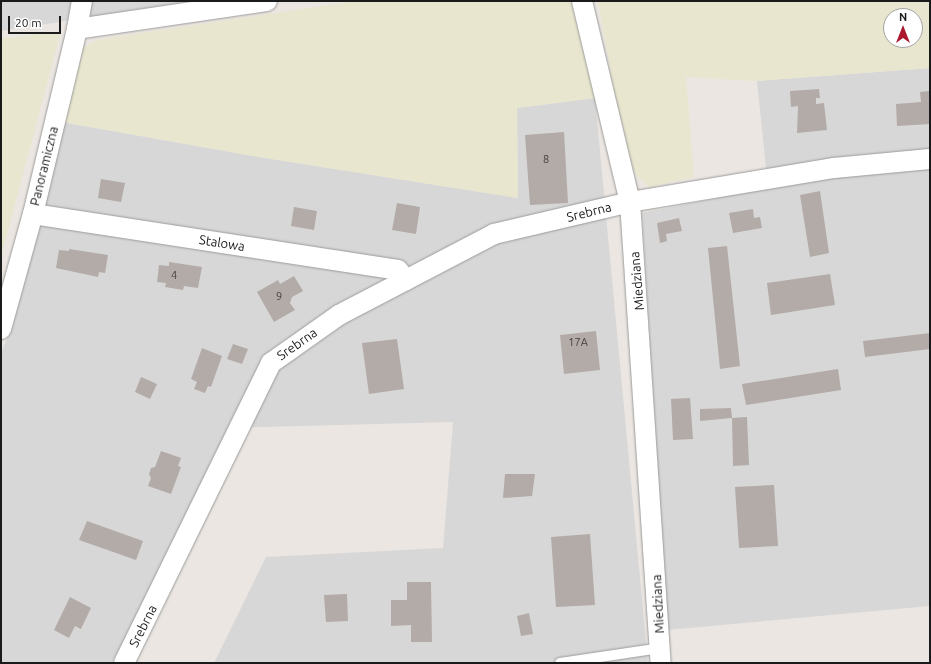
<!DOCTYPE html>
<style>
body{margin:0}
#map{position:relative;width:931px;height:664px;overflow:hidden;background:#ebe6e1;font-family:Ubuntu,sans-serif}
div>[style]{position:absolute}
[style*='--x']{left:calc(var(--x)*1px);top:calc(var(--y)*1px);width:calc(var(--w)*1px);rotate:calc(var(--a)*1deg)}
.residential>*{inset:0;background:#d8d7d8}
.farmland>*{inset:0;background:#e8e6ce}
.building>*{inset:0;background:#b3aba7}
.roads{filter:drop-shadow(0 0 1px #9b9b9b) drop-shadow(0 0 1px #9b9b9b)}
.lane>*{height:10px;margin:-5px;padding:0 5px;transform-origin:5px;border-radius:5px;background:#fff}
.street>*{height:20px;margin:-10px;padding:0 10px;transform-origin:10px;border-radius:10px;background:#fff}
span{translate:-50% -50%;white-space:nowrap;text-align:center;line-height:1.15;-webkit-text-stroke:3.5px #fff;paint-order:stroke}
.number-label{font-size:11px;color:#403e3d}
.number-label span{-webkit-text-stroke-width:0}
.street-label{font-size:13px;color:#1a1a1a}
.frame{position:absolute;inset:0;border:2px solid #1a1a1a;pointer-events:none}
.north{position:absolute;left:883px;top:8px;width:40px;height:40px;box-sizing:border-box;background:#fff;border:1px solid #a3a3a3;border-radius:50%;rotate:0deg;font-size:11px;font-weight:700;line-height:16px;text-align:center;color:#1a1a1a}
.north::after{content:'';display:block;margin:auto;width:14px;height:18px;background:#ac182d;clip-path:polygon(50% 0,100% 100%,50% 72%,0 100%)}
.scale{position:absolute;left:8px;top:16px;width:53px;height:18px;box-sizing:border-box;border:2px solid #1a1a1a;border-top:0;padding-left:5px;font-size:12px;line-height:14px;white-space:nowrap;color:#1a1a1a;-webkit-text-stroke:3px #fff;paint-order:stroke}
</style>
<div id="map">
<div class="residential">
<i style="clip-path:polygon(1px 1px,195px 1px,1px 31px)"></i>
<i style="clip-path:polygon(930px 68px,930px 606px,667px 630px,642px 213px,768px 188px,757px 81px)"></i>
<i style="clip-path:polygon(595px 98px,648px 663px,214px 663px,266px 557px,443px 548px,453px 422px,230px 428px,125px 640px,111px 663px,1px 663px,1px 353px,13px 325px,62px 122px,259px 157px,518px 198px,517px 108px)"></i>
</div>
<div class="farmland">
<i style="clip-path:polygon(356px 1px,572px 1px,595px 98px,517px 108px,518px 198px,259px 157px,62px 122px,82px 49px,96px 40px)"></i>
<i style="clip-path:polygon(evenodd,598px 1px,930px 1px,930px 68px,757px 81px,686px 77px,694px 177px,649px 187px,636px 175px,623px 142px,598px 1px,891px 16px,915px 16px,915px 40px,891px 40px,891px 16px)"></i>
<i style="clip-path:polygon(61px 31px,1px 257px,1px 39px)"></i>
</div>
<div class="building">
<i style="clip-path:polygon(819px 89px,820px 98px,816px 98px,816px 104px,824px 103px,827px 130px,797px 133px,798px 106px,791px 107px,790px 91px)"></i>
<i style="clip-path:polygon(930px 91px,930px 124px,897px 126px,896px 104px,921px 102px,920px 92px)"></i>
<i style="clip-path:polygon(564px 132px,568px 203px,530px 205px,525px 135px)"></i>
<i style="clip-path:polygon(101px 179px,125px 183px,121px 202px,98px 198px)"></i>
<i style="clip-path:polygon(820px 191px,829px 253px,810px 257px,800px 195px)"></i>
<i style="clip-path:polygon(397px 203px,420px 207px,416px 234px,392px 230px)"></i>
<i style="clip-path:polygon(294px 207px,317px 211px,314px 230px,291px 226px)"></i>
<i style="clip-path:polygon(753px 209px,754px 218px,760px 217px,762px 228px,733px 233px,729px 213px)"></i>
<i style="clip-path:polygon(679px 218px,682px 231px,666px 234px,667px 241px,660px 243px,657px 223px)"></i>
<i style="clip-path:polygon(727px 246px,740px 366px,720px 369px,708px 248px)"></i>
<i style="clip-path:polygon(69px 249px,108px 255px,105px 273px,99px 272px,98px 277px,56px 268px,59px 250px,69px 251px)"></i>
<i style="clip-path:polygon(169px 262px,202px 267px,198px 288px,184px 286px,183px 290px,165px 287px,166px 283px,157px 282px,159px 265px,169px 266px)"></i>
<i style="clip-path:polygon(830px 274px,835px 305px,771px 315px,767px 283px)"></i>
<i style="clip-path:polygon(294px 276px,303px 291px,292px 297px,290px 303px,295px 310px,274px 322px,257px 292px,278px 280px,280px 284px)"></i>
<i style="clip-path:polygon(596px 331px,600px 370px,564px 374px,560px 335px)"></i>
<i style="clip-path:polygon(930px 333px,930px 349px,865px 357px,863px 341px)"></i>
<i style="clip-path:polygon(397px 339px,404px 389px,369px 394px,362px 343px)"></i>
<i style="clip-path:polygon(233px 344px,248px 349px,242px 364px,227px 359px)"></i>
<i style="clip-path:polygon(202px 348px,222px 356px,211px 387px,208px 386px,205px 393px,194px 389px,197px 382px,191px 379px)"></i>
<i style="clip-path:polygon(838px 369px,841px 390px,746px 405px,742px 384px)"></i>
<i style="clip-path:polygon(141px 377px,157px 384px,150px 399px,135px 392px)"></i>
<i style="clip-path:polygon(690px 398px,693px 439px,673px 440px,671px 399px)"></i>
<i style="clip-path:polygon(731px 408px,732px 418px,747px 417px,749px 465px,733px 466px,732px 418px,700px 421px,700px 409px)"></i>
<i style="clip-path:polygon(161px 451px,181px 458px,178px 466px,181px 467px,171px 494px,148px 486px,151px 478px,149px 474px,151px 468px,155px 467px)"></i>
<i style="clip-path:polygon(505px 474px,535px 474px,532px 496px,503px 498px)"></i>
<i style="clip-path:polygon(774px 485px,778px 546px,739px 548px,735px 487px)"></i>
<i style="clip-path:polygon(87px 521px,143px 541px,136px 560px,79px 540px)"></i>
<i style="clip-path:polygon(590px 534px,595px 605px,556px 607px,551px 537px)"></i>
<i style="clip-path:polygon(407px 582px,431px 582px,432px 642px,411px 642px,411px 625px,391px 626px,391px 600px,407px 600px)"></i>
<i style="clip-path:polygon(347px 594px,348px 621px,326px 622px,324px 595px)"></i>
<i style="clip-path:polygon(70px 597px,91px 608px,81px 629px,75px 626px,69px 638px,54px 630px)"></i>
<i style="clip-path:polygon(529px 613px,533px 634px,521px 636px,517px 616px)"></i>
</div>
<div class="roads">
<div class="lane">
<i style="--x:560;--y:663;--w:101;--a:-8.5"></i>
</div>
<div class="street">
<i style="--x:582;--y:1;--w:207;--a:76.6"></i>
<i style="--x:630;--y:202;--w:462;--a:86.2"></i>
<i style="--x:77;--y:29;--w:192;--a:-8.4"></i>
<i style="--x:33;--y:214;--w:369;--a:8.7"></i>
<i style="--x:398;--y:270;--w:13;--a:51"></i>
<i style="--x:1;--y:329;--w:119;--a:-74.5"></i>
<i style="--x:33;--y:214;--w:190;--a:-76.6"></i>
<i style="--x:77;--y:29;--w:28;--a:-80"></i>
<i style="--x:124;--y:663;--w:334;--a:-63.9"></i>
<i style="--x:271;--y:363;--w:83;--a:-35.2"></i>
<i style="--x:339;--y:315;--w:175;--a:-27.6"></i>
<i style="--x:494;--y:234;--w:140;--a:-13.2"></i>
<i style="--x:630;--y:202;--w:207;--a:-9.5"></i>
<i style="--x:834;--y:168;--w:96;--a:-5.4"></i>
</div>
</div>
<div class="number-label">
<span style="left:546px;top:159px">8</span>
<span style="left:174px;top:275px">4</span>
<span style="left:279px;top:296px">9</span>
<span style="left:578px;top:342px">17A</span>
</div>
<div class="street-label">
<span style="left:44px;top:166px;rotate:-76deg">Panoramiczna</span>
<span style="left:589px;top:212px;rotate:-14deg">Srebrna</span>
<span style="left:222px;top:243px;rotate:9deg">Stalowa</span>
<span style="left:637px;top:281px;rotate:-95deg">Miedziana</span>
<span style="left:297px;top:344px;rotate:-35deg">Srebrna</span>
<span style="left:658px;top:604px;rotate:-93deg">Miedziana</span>
<span style="left:143px;top:626px;rotate:-63deg">Srebrna</span>
</div>
<div class="frame"></div>
<div class="north">N</div>
<div class="scale">20 m</div>
</div>
